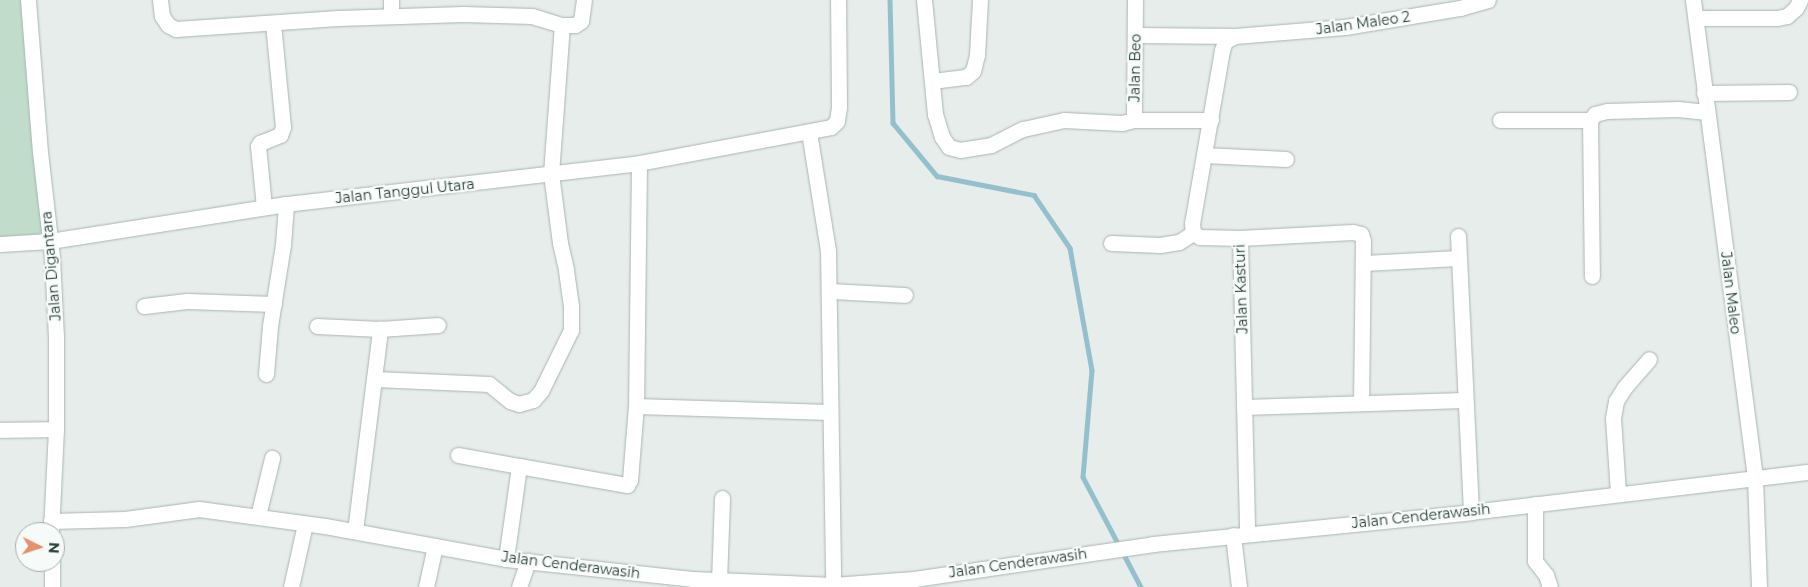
<!DOCTYPE html>
<style>
body{margin:0}
#map{position:relative;width:1808px;height:587px;overflow:hidden;background:#e6edeb;font-family:Montserrat,sans-serif}
div>[style]{position:absolute}
[style*='--x']{left:calc(var(--x)*1px);top:calc(var(--y)*1px);width:calc(var(--w)*1px);rotate:calc(var(--a)*1deg)}
.green>*{inset:0;background:#c1dcca}
.stream>*{height:4.5px;margin:-2.25px;padding:0 2.25px;transform-origin:2.25px;border-radius:2.25px;background:#94c0cd}
.roads{filter:drop-shadow(0 0 1px #a9b5b2) drop-shadow(0 0 1px #a9b5b2)}
.minor>*{height:15px;margin:-7.5px;padding:0 7.5px;transform-origin:7.5px;border-radius:7.5px;background:#fff}
.tertiary>*{height:15px;margin:-7.5px;padding:0 7.5px;transform-origin:7.5px;border-radius:7.5px;background:#fff}
span{translate:-50% -50%;white-space:nowrap;text-align:center;line-height:1.15;-webkit-text-stroke:4.5px #f6faf8;paint-order:stroke}
.street-label{font-size:14px;color:#263e39}
.north{position:absolute;left:15px;top:522px;width:50px;height:50px;box-sizing:border-box;background:#f6faf8;border:1px solid #a3afac;border-radius:50%;rotate:94deg;font-size:14px;font-weight:700;line-height:20px;text-align:center;color:#263e39}
.north::after{content:'';display:block;margin:auto;width:18px;height:22px;background:#e5926c;clip-path:polygon(50% 0,100% 100%,50% 72%,0 100%)}
</style>
<div id="map">
<div class="green">
<i style="clip-path:polygon(0 0,31px 0,47px 238px,0 244px)"></i>
</div>
<div class="stream">
<i style="--x:890;--y:0;--w:123;--a:88.6"></i>
<i style="--x:893;--y:123;--w:69;--a:50.3"></i>
<i style="--x:937;--y:176;--w:99;--a:11.1"></i>
<i style="--x:1034;--y:195;--w:64;--a:55.8"></i>
<i style="--x:1070;--y:248;--w:124;--a:79.8"></i>
<i style="--x:1092;--y:370;--w:107;--a:94.8"></i>
<i style="--x:1083;--y:477;--w:124;--a:62.2"></i>
</div>
<div class="roads">
<div class="minor">
<i style="--x:28;--y:0;--w:152;--a:85.5"></i>
<i style="--x:40;--y:152;--w:107;--a:83.5"></i>
<i style="--x:52;--y:258;--w:78;--a:87.1"></i>
<i style="--x:56;--y:336;--w:93;--a:90"></i>
<i style="--x:56;--y:429;--w:103;--a:92.8"></i>
<i style="--x:160;--y:0;--w:16;--a:83"></i>
<i style="--x:162;--y:16;--w:11;--a:56"></i>
<i style="--x:168;--y:25;--w:9;--a:27"></i>
<i style="--x:176;--y:29;--w:162;--a:-3.9"></i>
<i style="--x:338;--y:18;--w:125;--a:-1.8"></i>
<i style="--x:463;--y:14;--w:69;--a:1.7"></i>
<i style="--x:532;--y:16;--w:31;--a:17"></i>
<i style="--x:562;--y:25;--w:13;--a:0"></i>
<i style="--x:575;--y:25;--w:7;--a:-34"></i>
<i style="--x:581;--y:21;--w:21;--a:-82"></i>
<i style="--x:924;--y:0;--w:115;--a:84.5"></i>
<i style="--x:935;--y:114;--w:24;--a:73"></i>
<i style="--x:942;--y:137;--w:12;--a:55"></i>
<i style="--x:949;--y:147;--w:11;--a:15"></i>
<i style="--x:960;--y:150;--w:31;--a:-9"></i>
<i style="--x:991;--y:145;--w:36;--a:-27"></i>
<i style="--x:1023;--y:129;--w:42;--a:-12.4"></i>
<i style="--x:1064;--y:120;--w:58;--a:3"></i>
<i style="--x:1122;--y:123;--w:12;--a:-14"></i>
<i style="--x:1135;--y:0;--w:120;--a:90.5"></i>
<i style="--x:1134;--y:120;--w:77;--a:0"></i>
<i style="--x:391;--y:16;--w:16;--a:-90"></i>
<i style="--x:1696;--y:18;--w:81;--a:0"></i>
<i style="--x:1777;--y:18;--w:10;--a:-11"></i>
<i style="--x:1787;--y:16;--w:12;--a:-42"></i>
<i style="--x:1796;--y:8;--w:9;--a:-63"></i>
<i style="--x:1135;--y:35;--w:100;--a:0.6"></i>
<i style="--x:1235;--y:36;--w:110;--a:-4.7"></i>
<i style="--x:1345;--y:27;--w:117;--a:-9.4"></i>
<i style="--x:1460;--y:8;--w:29;--a:-16"></i>
<i style="--x:1235;--y:36;--w:11;--a:153"></i>
<i style="--x:1225;--y:41;--w:9;--a:108"></i>
<i style="--x:1222;--y:50;--w:176;--a:99.8"></i>
<i style="--x:1192;--y:223;--w:10;--a:84"></i>
<i style="--x:1193;--y:233;--w:8;--a:30"></i>
<i style="--x:1200;--y:237;--w:40;--a:1.4"></i>
<i style="--x:1240;--y:238;--w:295;--a:88.6"></i>
<i style="--x:932;--y:81;--w:34;--a:-7"></i>
<i style="--x:966;--y:77;--w:9;--a:-41"></i>
<i style="--x:973;--y:71;--w:16;--a:-76"></i>
<i style="--x:977;--y:55;--w:55;--a:-86.9"></i>
<i style="--x:1704;--y:93;--w:85;--a:-0.7"></i>
<i style="--x:1500;--y:120;--w:90;--a:0"></i>
<i style="--x:1590;--y:120;--w:8;--a:-50"></i>
<i style="--x:1595;--y:114;--w:12;--a:-14"></i>
<i style="--x:1607;--y:111;--w:71;--a:-1.6"></i>
<i style="--x:1678;--y:109;--w:29;--a:6"></i>
<i style="--x:1590;--y:120;--w:156;--a:89.3"></i>
<i style="--x:809;--y:132;--w:121;--a:80.9"></i>
<i style="--x:828;--y:251;--w:334;--a:89.1"></i>
<i style="--x:1204;--y:155;--w:82;--a:2.8"></i>
<i style="--x:639;--y:163;--w:243;--a:90.7"></i>
<i style="--x:636;--y:406;--w:194;--a:1.8"></i>
<i style="--x:264;--y:207;--w:61;--a:-95.6"></i>
<i style="--x:258;--y:146;--w:4;--a:-56"></i>
<i style="--x:260;--y:143;--w:22;--a:-22"></i>
<i style="--x:280;--y:135;--w:9;--a:-69"></i>
<i style="--x:283;--y:127;--w:104;--a:-95.5"></i>
<i style="--x:1458;--y:236;--w:276;--a:87.3"></i>
<i style="--x:1240;--y:238;--w:113;--a:-3"></i>
<i style="--x:1353;--y:232;--w:8;--a:14"></i>
<i style="--x:1361;--y:234;--w:7;--a:74"></i>
<i style="--x:1363;--y:241;--w:161;--a:90.7"></i>
<i style="--x:1111;--y:243;--w:49;--a:2.3"></i>
<i style="--x:1160;--y:245;--w:19;--a:-9"></i>
<i style="--x:1179;--y:242;--w:17;--a:-33"></i>
<i style="--x:0;--y:244;--w:50;--a:-3.4"></i>
<i style="--x:50;--y:241;--w:239;--a:-8.9"></i>
<i style="--x:286;--y:204;--w:355;--a:-6.6"></i>
<i style="--x:639;--y:163;--w:195;--a:-10.6"></i>
<i style="--x:831;--y:127;--w:8;--a:-45"></i>
<i style="--x:837;--y:121;--w:14;--a:-82"></i>
<i style="--x:839;--y:107;--w:107;--a:-90.5"></i>
<i style="--x:1363;--y:263;--w:96;--a:-3"></i>
<i style="--x:829;--y:291;--w:76;--a:3"></i>
<i style="--x:144;--y:306;--w:43;--a:-6.6"></i>
<i style="--x:187;--y:301;--w:87;--a:2"></i>
<i style="--x:317;--y:326;--w:63;--a:2.7"></i>
<i style="--x:266;--y:374;--w:48;--a:-85.2"></i>
<i style="--x:270;--y:326;--w:82;--a:-80.9"></i>
<i style="--x:283;--y:245;--w:41;--a:-85.8"></i>
<i style="--x:375;--y:379;--w:114;--a:2.5"></i>
<i style="--x:489;--y:384;--w:27;--a:39"></i>
<i style="--x:510;--y:401;--w:9;--a:18"></i>
<i style="--x:519;--y:404;--w:15;--a:-16"></i>
<i style="--x:533;--y:400;--w:12;--a:-48"></i>
<i style="--x:541;--y:391;--w:68;--a:-63.8"></i>
<i style="--x:571;--y:330;--w:24;--a:-90"></i>
<i style="--x:571;--y:306;--w:37;--a:-98"></i>
<i style="--x:566;--y:269;--w:27;--a:-103"></i>
<i style="--x:560;--y:243;--w:70;--a:-97.4"></i>
<i style="--x:551;--y:174;--w:149;--a:-85.8"></i>
<i style="--x:1244;--y:407;--w:220;--a:-1.8"></i>
<i style="--x:0;--y:430;--w:56;--a:-1"></i>
<i style="--x:458;--y:455;--w:62;--a:10.2"></i>
<i style="--x:1618;--y:493;--w:75;--a:-93.8"></i>
<i style="--x:1613;--y:418;--w:17;--a:-80"></i>
<i style="--x:1616;--y:401;--w:15;--a:-58"></i>
<i style="--x:1624;--y:388;--w:38;--a:-49"></i>
<i style="--x:1535;--y:504;--w:57;--a:90"></i>
<i style="--x:1535;--y:561;--w:18;--a:52"></i>
<i style="--x:1546;--y:575;--w:13;--a:72"></i>
<i style="--x:258;--y:516;--w:60;--a:-76.4"></i>
<i style="--x:51;--y:521;--w:74;--a:-1.5"></i>
<i style="--x:125;--y:519;--w:75;--a:-7.7"></i>
<i style="--x:199;--y:509;--w:127;--a:7.7"></i>
<i style="--x:325;--y:526;--w:184;--a:10.3"></i>
<i style="--x:506;--y:559;--w:187;--a:6.1"></i>
<i style="--x:692;--y:579;--w:141;--a:2.4"></i>
<i style="--x:833;--y:585;--w:81;--a:-4.2"></i>
<i style="--x:914;--y:579;--w:242;--a:-8.3"></i>
<i style="--x:1153;--y:544;--w:320;--a:-5.7"></i>
<i style="--x:1471;--y:512;--w:339;--a:-6.8"></i>
<i style="--x:355;--y:531;--w:204;--a:-82.9"></i>
<i style="--x:380;--y:329;--w:58;--a:-3.9"></i>
<i style="--x:1233;--y:535;--w:52;--a:83.4"></i>
<i style="--x:506;--y:559;--w:94;--a:-82"></i>
<i style="--x:519;--y:466;--w:110;--a:10"></i>
<i style="--x:627;--y:485;--w:6;--a:-59"></i>
<i style="--x:630;--y:480;--w:74;--a:-85.4"></i>
<i style="--x:52;--y:562;--w:25;--a:90"></i>
<i style="--x:719;--y:581;--w:83;--a:-87.9"></i>
<i style="--x:291;--y:587;--w:65;--a:-77.5"></i>
<i style="--x:426;--y:587;--w:42;--a:-77.6"></i>
<i style="--x:519;--y:587;--w:28;--a:-71"></i>
</div>
<div class="tertiary">
<i style="--x:1693;--y:0;--w:482;--a:82.6"></i>
<i style="--x:1755;--y:478;--w:109;--a:87.9"></i>
</div>
</div>
<div class="street-label">
<span style="left:1363px;top:23px;rotate:-8deg">Jalan Maleo 2</span>
<span style="left:1135px;top:68px;rotate:-89deg">Jalan Beo</span>
<span style="left:405px;top:191px;rotate:-6deg">Jalan Tanggul Utara</span>
<span style="left:51px;top:266px;rotate:-95deg">Jalan Digantara</span>
<span style="left:1241px;top:289px;rotate:-92deg">Jalan Kasturi</span>
<span style="left:1731px;top:293px;rotate:83deg">Jalan Maleo</span>
<span style="left:1421px;top:516px;rotate:-6deg">Jalan Cenderawasih</span>
<span style="left:1018px;top:563px;rotate:-8deg">Jalan Cenderawasih</span>
<span style="left:571px;top:565px;rotate:7deg">Jalan Cenderawasih</span>
</div>
<div class="north">N</div>
</div>
